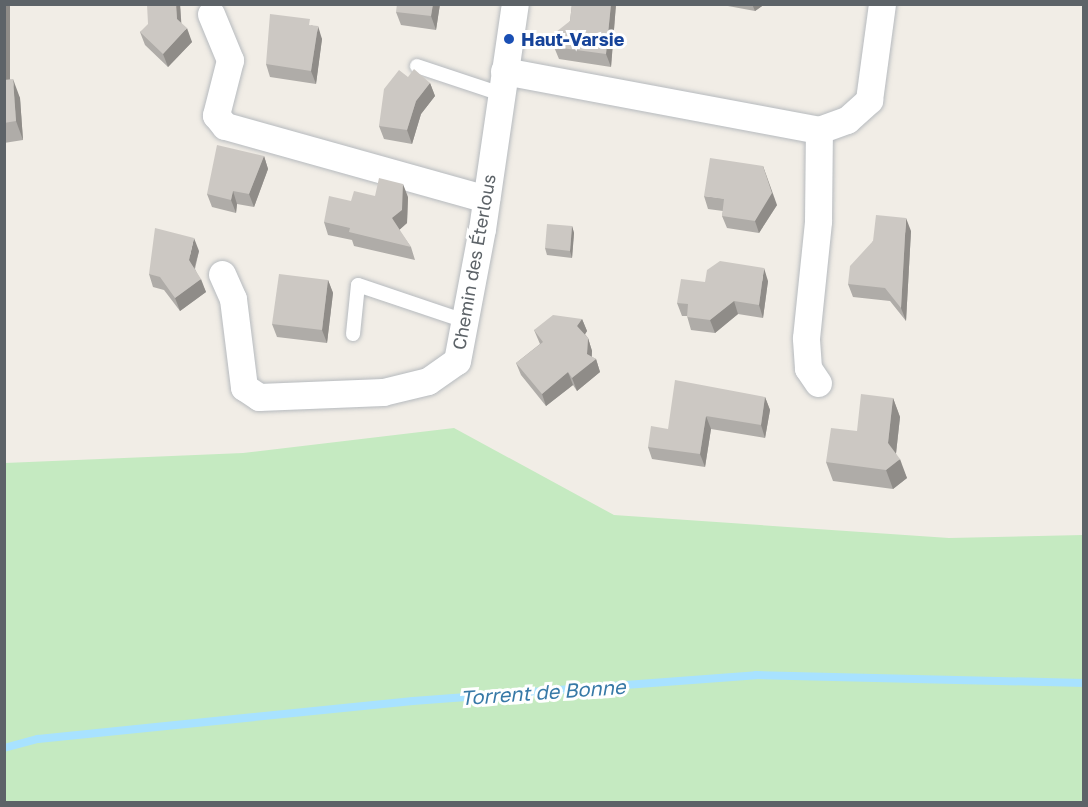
<!DOCTYPE html>
<meta charset="utf-8">
<style>
body{margin:0}
#map{position:relative;width:1088px;height:807px;overflow:hidden;background:#f1ede6;font-family:"Golos Text",sans-serif}
div>[style]{position:absolute}
[style*='--x']{left:calc(var(--x)*1px);top:calc(var(--y)*1px);width:calc(var(--w)*1px);rotate:calc(var(--a)*1deg)}
.green>*{inset:0;background:#c5eac1}
.stream>*{height:8px;margin:-4px;padding:0 4px;transform-origin:4px;border-radius:4px;background:#a8e2ff}
.roads{filter:drop-shadow(0 0 2px #b6babe) drop-shadow(0 0 2px #b6babe)}
.service>*{height:14px;margin:-7px;padding:0 7px;transform-origin:7px;border-radius:7px;background:#fff}
.minor>*{height:27px;margin:-13.5px;padding:0 13.5px;transform-origin:13.5px;border-radius:13.5px;background:#fff}
.wall>*{inset:0;background:#afaca8}
.shaded-wall>*{inset:0;background:#8f8c88}
.building>*{inset:0;background:#ccc8c3}
.dots>*{width:16px;height:16px;translate:-50% -50%;box-sizing:border-box;border:3px solid #fff;border-radius:50%}
span{translate:-50% -50%;white-space:nowrap;text-align:center;line-height:1.15;-webkit-text-stroke:6px #fff;paint-order:stroke}
.transit-label{font-size:18px;color:#164399;font-weight:700}
.left{translate:0 -50%;text-align:left}
.street-label{font-size:18px;color:#5d6368}
.water-label{font-size:20px;color:#3779a7;font-style:italic}
.frame{position:absolute;inset:0;border:6px solid #5d6368;pointer-events:none}
</style>
<div id="map">
<div class="green">
<i style="clip-path:polygon(454px 428px,614px 515px,949px 538px,1083px 535px,1083px 802px,5px 802px,5px 463px,243px 453px)"></i>
</div>
<div class="stream">
<i style="--x:4;--y:748;--w:35;--a:-15"></i>
<i style="--x:38;--y:739;--w:377;--a:-5.8"></i>
<i style="--x:413;--y:701;--w:344;--a:-4.3"></i>
<i style="--x:756;--y:675;--w:328;--a:1.4"></i>
</div>
<div class="roads">
<div class="service">
<i style="--x:417;--y:66;--w:89;--a:18.4"></i>
<i style="--x:353;--y:334;--w:49;--a:-84.2"></i>
<i style="--x:358;--y:285;--w:113;--a:18.6"></i>
</div>
<div class="minor">
<i style="--x:211;--y:14;--w:50;--a:67.6"></i>
<i style="--x:230;--y:60;--w:57;--a:104.3"></i>
<i style="--x:216;--y:115;--w:14;--a:51"></i>
<i style="--x:225;--y:126;--w:271;--a:15.6"></i>
<i style="--x:504;--y:71;--w:320;--a:10.6"></i>
<i style="--x:819;--y:130;--w:30;--a:-20"></i>
<i style="--x:847;--y:120;--w:30;--a:-42"></i>
<i style="--x:869;--y:100;--w:97;--a:-82.3"></i>
<i style="--x:222;--y:274;--w:27;--a:66"></i>
<i style="--x:233;--y:299;--w:89;--a:82.9"></i>
<i style="--x:244;--y:387;--w:18;--a:34"></i>
<i style="--x:259;--y:397;--w:124;--a:-2.3"></i>
<i style="--x:383;--y:392;--w:46;--a:-13.7"></i>
<i style="--x:428;--y:381;--w:35;--a:-35"></i>
<i style="--x:457;--y:361;--w:134;--a:-79.3"></i>
<i style="--x:482;--y:229;--w:227;--a:-81.7"></i>
<i style="--x:818;--y:383;--w:18;--a:-124"></i>
<i style="--x:808;--y:368;--w:30;--a:-94"></i>
<i style="--x:806;--y:338;--w:118;--a:-84.1"></i>
<i style="--x:818;--y:221;--w:91;--a:-89.4"></i>
</div>
</div>
<div class="wall">
<i style="clip-path:polygon(4px 4px,10px 4px,10px 79px,20px 98px,23px 140px,4px 143px)"></i>
<i style="clip-path:polygon(180px 4px,181px 23px,192px 42px,168px 67px,145px 45px,140px 32px)"></i>
<i style="clip-path:polygon(440px 4px,436px 30px,401px 25px,396px 12px)"></i>
<i style="clip-path:polygon(572px 4px,616px 4px,611px 67px,559px 59px,554px 47px,570px 21px)"></i>
<i style="clip-path:polygon(717px 4px,765px 4px,755px 11px)"></i>
<i style="clip-path:polygon(312px 25px,322px 39px,316px 84px,270px 77px,266px 64px)"></i>
<i style="clip-path:polygon(408px 77px,430px 83px,435px 96px,421px 114px,412px 144px,384px 139px,379px 126px)"></i>
<i style="clip-path:polygon(264px 156px,268px 169px,254px 207px,237px 204px,236px 213px,212px 207px,207px 194px)"></i>
<i style="clip-path:polygon(375px 196px,408px 197px,407px 223px,399px 230px,411px 247px,415px 260px,354px 246px,352px 240px,328px 235px,324px 222px,351px 201px)"></i>
<i style="clip-path:polygon(704px 196px,777px 205px,759px 233px,727px 228px,722px 216px,723px 211px,708px 209px)"></i>
<i style="clip-path:polygon(572px 226px,574px 233px,572px 258px,547px 255px,545px 248px)"></i>
<i style="clip-path:polygon(911px 231px,906px 321px,890px 301px,853px 297px,848px 284px,873px 241px)"></i>
<i style="clip-path:polygon(199px 251px,195px 269px,206px 292px,180px 311px,164px 290px,153px 287px,149px 274px)"></i>
<i style="clip-path:polygon(328px 280px,333px 293px,327px 343px,277px 337px,272px 324px)"></i>
<i style="clip-path:polygon(768px 281px,763px 318px,738px 314px,715px 333px,691px 330px,687px 316px,682px 316px,677px 303px,705px 282px)"></i>
<i style="clip-path:polygon(582px 319px,587px 331px,585px 334px,588px 338px,592px 351px,592px 357px,596px 359px,600px 372px,577px 391px,573px 385px,546px 406px,521px 375px,516px 363px,540px 344px,534px 330px)"></i>
<i style="clip-path:polygon(765px 397px,770px 410px,765px 438px,711px 429px,705px 467px,652px 459px,648px 447px,668px 429px)"></i>
<i style="clip-path:polygon(893px 398px,900px 417px,896px 454px,907px 478px,893px 489px,833px 481px,826px 462px)"></i>
</div>
<div class="shaded-wall">
<i style="clip-path:polygon(4px 4px,10px 4px,10px 100px,4px 86px)"></i>
<i style="clip-path:polygon(176px 4px,180px 4px,182px 33px,177px 19px)"></i>
<i style="clip-path:polygon(433px 4px,440px 4px,436px 30px,431px 16px)"></i>
<i style="clip-path:polygon(611px 4px,616px 4px,611px 67px,606px 54px)"></i>
<i style="clip-path:polygon(752px 4px,765px 4px,755px 11px)"></i>
<i style="clip-path:polygon(318px 26px,322px 39px,316px 84px,311px 71px)"></i>
<i style="clip-path:polygon(187px 28px,192px 42px,168px 67px,163px 54px)"></i>
<i style="clip-path:polygon(13px 79px,20px 98px,23px 140px,16px 121px)"></i>
<i style="clip-path:polygon(430px 83px,435px 96px,421px 114px,412px 144px,407px 130px,416px 101px)"></i>
<i style="clip-path:polygon(264px 156px,268px 169px,254px 207px,249px 194px)"></i>
<i style="clip-path:polygon(763px 166px,777px 205px,759px 233px,755px 221px)"></i>
<i style="clip-path:polygon(403px 184px,408px 197px,407px 223px,397px 232px,392px 218px)"></i>
<i style="clip-path:polygon(233px 191px,237px 204px,236px 213px,231px 200px)"></i>
<i style="clip-path:polygon(906px 218px,911px 231px,906px 321px,901px 308px)"></i>
<i style="clip-path:polygon(572px 226px,574px 233px,572px 258px,570px 251px)"></i>
<i style="clip-path:polygon(194px 238px,199px 251px,193px 273px,189px 260px)"></i>
<i style="clip-path:polygon(764px 268px,768px 281px,763px 318px,759px 305px)"></i>
<i style="clip-path:polygon(201px 279px,206px 292px,180px 311px,175px 298px)"></i>
<i style="clip-path:polygon(328px 280px,333px 293px,327px 343px,322px 330px)"></i>
<i style="clip-path:polygon(734px 301px,738px 314px,715px 333px,710px 320px)"></i>
<i style="clip-path:polygon(582px 319px,587px 331px,582px 339px,577px 326px)"></i>
<i style="clip-path:polygon(588px 338px,592px 351px,591px 363px,596px 359px,600px 372px,577px 391px,572px 378px,587px 354px)"></i>
<i style="clip-path:polygon(568px 372px,573px 385px,546px 406px,542px 394px)"></i>
<i style="clip-path:polygon(765px 397px,770px 410px,765px 438px,761px 425px)"></i>
<i style="clip-path:polygon(893px 398px,900px 417px,895px 462px,888px 443px)"></i>
<i style="clip-path:polygon(706px 416px,711px 429px,705px 467px,700px 454px)"></i>
<i style="clip-path:polygon(900px 459px,907px 478px,893px 489px,886px 470px)"></i>
</div>
<div class="building">
<i style="clip-path:polygon(147px 4px,176px 4px,177px 19px,187px 28px,163px 54px,140px 32px,148px 24px)"></i>
<i style="clip-path:polygon(397px 4px,433px 4px,431px 16px,396px 12px)"></i>
<i style="clip-path:polygon(572px 4px,611px 4px,606px 54px,554px 47px,556px 32px,570px 21px)"></i>
<i style="clip-path:polygon(270px 14px,310px 19px,309px 25px,318px 26px,311px 71px,266px 64px)"></i>
<i style="clip-path:polygon(414px 69px,430px 83px,416px 101px,407px 130px,379px 126px,384px 89px,399px 70px,408px 77px)"></i>
<i style="clip-path:polygon(13px 79px,16px 121px,4px 123px,4px 80px)"></i>
<i style="clip-path:polygon(217px 145px,264px 156px,249px 194px,233px 191px,231px 200px,207px 194px)"></i>
<i style="clip-path:polygon(710px 158px,763px 166px,772px 193px,755px 221px,722px 216px,724px 199px,704px 196px)"></i>
<i style="clip-path:polygon(379px 178px,403px 184px,402px 210px,392px 218px,411px 247px,349px 232px,350px 228px,324px 222px,329px 196px,351px 201px,354px 191px,375px 196px)"></i>
<i style="clip-path:polygon(876px 215px,906px 218px,901px 308px,885px 288px,848px 284px,850px 266px,873px 241px)"></i>
<i style="clip-path:polygon(547px 224px,572px 226px,570px 251px,545px 248px)"></i>
<i style="clip-path:polygon(155px 228px,194px 238px,189px 260px,201px 279px,175px 298px,160px 277px,149px 274px)"></i>
<i style="clip-path:polygon(720px 261px,764px 268px,759px 305px,734px 301px,710px 320px,687px 317px,688px 304px,677px 303px,681px 279px,705px 282px,707px 270px)"></i>
<i style="clip-path:polygon(279px 274px,328px 280px,322px 330px,272px 324px)"></i>
<i style="clip-path:polygon(553px 315px,582px 319px,577px 326px,588px 338px,587px 354px,596px 359px,572px 378px,568px 372px,542px 394px,516px 363px,543px 342px,534px 330px)"></i>
<i style="clip-path:polygon(675px 380px,765px 397px,761px 425px,706px 416px,700px 454px,648px 447px,651px 426px,668px 429px)"></i>
<i style="clip-path:polygon(861px 394px,893px 398px,888px 443px,900px 459px,886px 470px,826px 462px,831px 428px,857px 431px)"></i>
</div>
<div class="dots">
<i style="left:509px;top:39px;background:#1a4fb4"></i>
</div>
<div class="transit-label">
<span class="left" style="left:521px;top:39px">Haut-Varsie</span>
</div>
<div class="street-label">
<span style="left:474px;top:262px;rotate:-80deg">Chemin des Éterlous</span>
</div>
<div class="water-label">
<span style="left:543px;top:692px;rotate:-4deg">Torrent de Bonne</span>
</div>
<div class="frame"></div>
</div>
